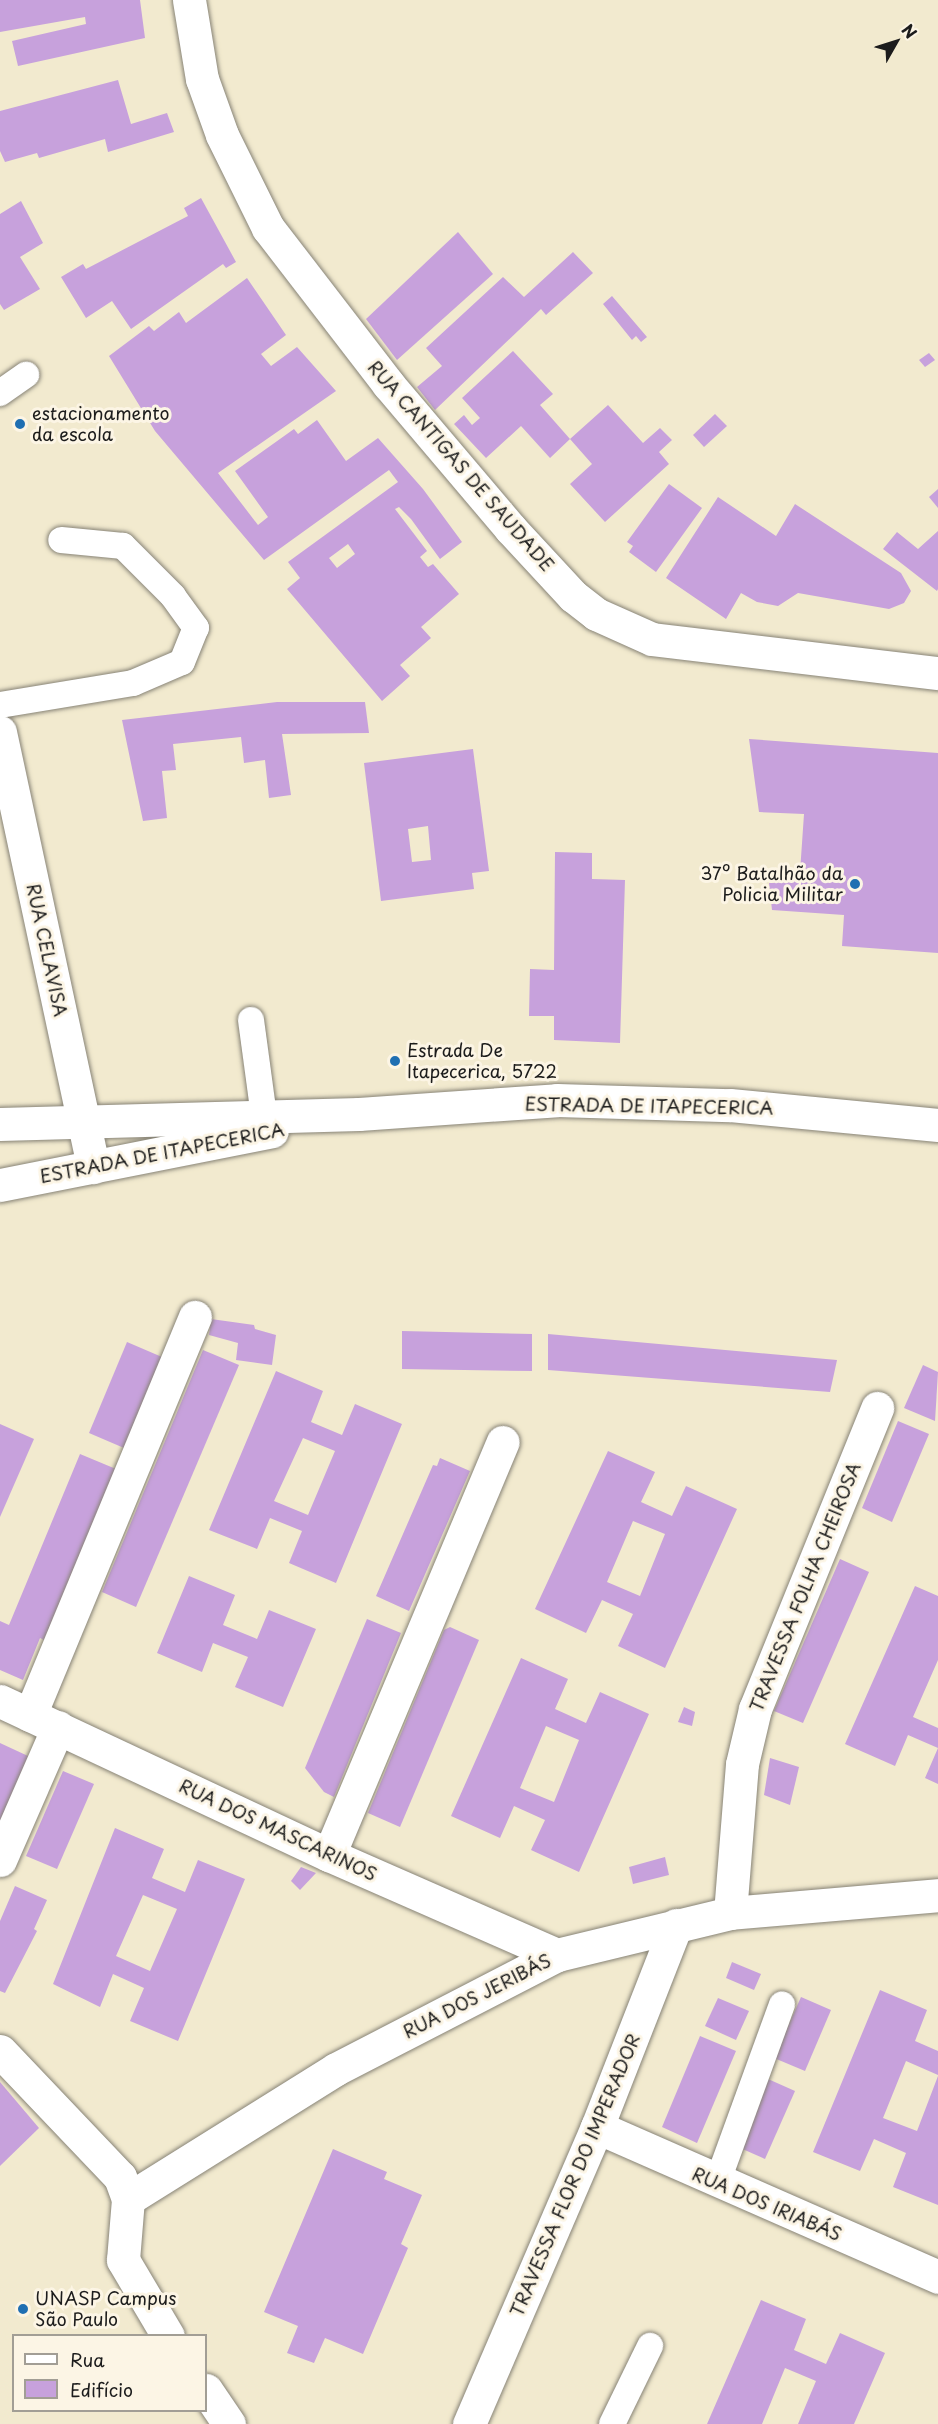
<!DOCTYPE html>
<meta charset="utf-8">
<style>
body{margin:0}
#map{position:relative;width:938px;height:2424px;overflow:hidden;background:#f2eacf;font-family:"Playpen Sans",sans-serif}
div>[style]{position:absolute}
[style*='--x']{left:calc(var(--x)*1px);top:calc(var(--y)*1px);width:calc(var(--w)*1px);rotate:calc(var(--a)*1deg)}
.building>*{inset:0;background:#c7a1dc}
.roads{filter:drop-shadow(0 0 2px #878376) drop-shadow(0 0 2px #878376)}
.service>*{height:26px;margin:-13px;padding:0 13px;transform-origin:13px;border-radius:13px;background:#fff}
.minor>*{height:33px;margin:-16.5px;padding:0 16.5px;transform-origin:16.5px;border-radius:16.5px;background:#fff}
.primary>*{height:33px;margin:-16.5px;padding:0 16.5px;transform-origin:16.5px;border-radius:16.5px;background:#fff}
.dots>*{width:16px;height:16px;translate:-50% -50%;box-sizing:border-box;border:3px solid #fcf5e5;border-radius:50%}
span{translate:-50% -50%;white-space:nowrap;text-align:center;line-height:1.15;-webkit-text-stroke:6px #fcf5e5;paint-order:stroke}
.poi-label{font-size:18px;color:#1c1c1c}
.left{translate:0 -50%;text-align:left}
.right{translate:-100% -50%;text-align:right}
.street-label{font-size:18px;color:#1c1c1c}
.legend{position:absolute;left:12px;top:2334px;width:195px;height:78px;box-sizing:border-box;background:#fcf5e5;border:2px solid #a29e95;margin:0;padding:8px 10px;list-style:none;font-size:18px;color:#1c1c1c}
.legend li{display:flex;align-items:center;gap:12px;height:30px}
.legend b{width:30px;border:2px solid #a29e95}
.north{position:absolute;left:866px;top:12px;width:60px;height:60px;-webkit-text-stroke:4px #fcf5e5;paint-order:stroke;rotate:51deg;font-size:16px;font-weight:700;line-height:24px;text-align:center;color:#1c1c1c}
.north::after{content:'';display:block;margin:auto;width:21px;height:27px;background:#1c1c1c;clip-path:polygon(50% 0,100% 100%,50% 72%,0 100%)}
</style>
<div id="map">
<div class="building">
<i style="clip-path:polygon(0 0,140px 0,145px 38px,18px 66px,12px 41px,86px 24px,85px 17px,0 32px)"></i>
<i style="clip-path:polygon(118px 80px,131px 124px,167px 113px,174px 132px,108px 152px,105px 139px,39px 158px,37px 153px,5px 162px,0 151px,0 111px)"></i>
<i style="clip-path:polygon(201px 198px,236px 262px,226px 268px,223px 264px,131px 329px,112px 301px,86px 318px,61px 277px,83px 264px,86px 269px,188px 216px,184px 208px)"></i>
<i style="clip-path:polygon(21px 201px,43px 243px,20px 257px,40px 289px,4px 310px,0 304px,0 214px)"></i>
<i style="clip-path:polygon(458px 232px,493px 274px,397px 360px,366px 319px)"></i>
<i style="clip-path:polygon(573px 252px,593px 273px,546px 315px,541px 309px,435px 410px,417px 387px,442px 366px,426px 348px,503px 277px,524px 297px)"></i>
<i style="clip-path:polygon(evenodd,247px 278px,286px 335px,261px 354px,271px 366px,297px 347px,336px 391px,218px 473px,258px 525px,268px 517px,235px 471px,294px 429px,298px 434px,317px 420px,346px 461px,378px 438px,423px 489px,462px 542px,440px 559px,411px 519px,399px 507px,395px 509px,427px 551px,420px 557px,428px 567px,433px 564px,459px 594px,421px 627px,431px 638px,400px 665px,410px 676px,382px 701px,287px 589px,300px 578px,288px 562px,398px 482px,389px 470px,264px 560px,155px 431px,109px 356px,149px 326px,154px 331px,179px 312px,186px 323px,247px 278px,348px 544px,355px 554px,337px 568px,329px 558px,348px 544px)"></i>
<i style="clip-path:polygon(612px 296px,647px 337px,641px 342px,636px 336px,632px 340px,603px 304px)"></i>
<i style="clip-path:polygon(513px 351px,553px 394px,540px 405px,570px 439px,608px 405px,643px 443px,660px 428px,672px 440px,659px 452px,669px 464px,605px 522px,570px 484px,592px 464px,570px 439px,550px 458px,521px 426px,486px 458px,454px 424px,464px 415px,472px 425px,480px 418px,462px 398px)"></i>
<i style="clip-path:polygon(929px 353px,935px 360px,925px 367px,919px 360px)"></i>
<i style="clip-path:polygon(715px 414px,727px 426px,704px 447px,693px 435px)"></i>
<i style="clip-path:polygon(669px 484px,702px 508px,656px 572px,629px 552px,633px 546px,627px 542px)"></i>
<i style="clip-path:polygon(938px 489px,938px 508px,929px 497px)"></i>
<i style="clip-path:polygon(718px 497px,776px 536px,795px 504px,901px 573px,911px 591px,904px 603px,889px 609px,798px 593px,778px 606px,757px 602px,741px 593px,726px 619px,666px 578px)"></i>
<i style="clip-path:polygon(938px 531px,938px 589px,937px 591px,883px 549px,897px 532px,918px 549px)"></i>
<i style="clip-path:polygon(277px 702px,365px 702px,369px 733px,282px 734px,291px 795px,269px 798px,265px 760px,244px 763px,241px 737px,173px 744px,176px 770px,162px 771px,167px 818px,143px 821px,122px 720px)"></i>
<i style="clip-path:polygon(749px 739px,938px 753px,938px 953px,842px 946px,844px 915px,772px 910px,769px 883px,774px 883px,774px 870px,800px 872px,804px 814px,759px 812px)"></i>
<i style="clip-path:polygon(evenodd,473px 749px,489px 871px,472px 873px,474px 889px,381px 901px,364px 763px,473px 749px,428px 826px,431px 860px,412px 862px,408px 829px,428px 826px)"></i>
<i style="clip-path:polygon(555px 852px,592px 853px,592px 879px,625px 880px,620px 1043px,554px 1040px,554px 1016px,529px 1016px,530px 969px,554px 970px)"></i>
<i style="clip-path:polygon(211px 1319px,254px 1325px,255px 1329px,276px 1335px,272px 1365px,236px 1360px,238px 1343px,209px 1335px)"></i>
<i style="clip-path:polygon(402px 1331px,532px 1334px,532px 1371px,402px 1369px)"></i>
<i style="clip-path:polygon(548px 1334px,837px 1360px,830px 1392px,548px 1370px)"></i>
<i style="clip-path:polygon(127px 1342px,162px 1357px,124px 1448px,89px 1433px)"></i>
<i style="clip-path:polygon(203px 1350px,239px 1365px,136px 1607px,102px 1592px)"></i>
<i style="clip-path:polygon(923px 1365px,938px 1372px,935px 1421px,904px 1408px)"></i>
<i style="clip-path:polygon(evenodd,276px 1371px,323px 1391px,311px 1422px,342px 1435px,355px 1404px,402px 1424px,336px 1583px,289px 1563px,302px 1531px,270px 1518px,257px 1549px,209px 1530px,276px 1371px,303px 1438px,335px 1451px,308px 1515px,274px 1501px,303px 1438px)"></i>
<i style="clip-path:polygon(898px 1421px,929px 1434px,892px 1522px,862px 1508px)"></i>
<i style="clip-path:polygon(0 1424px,34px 1439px,0 1517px)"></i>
<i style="clip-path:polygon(evenodd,608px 1451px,655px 1472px,641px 1502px,672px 1516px,686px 1486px,737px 1509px,665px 1668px,618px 1646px,633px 1614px,602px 1600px,586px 1633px,535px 1609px,608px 1451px,633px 1521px,665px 1534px,640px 1596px,607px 1582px,633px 1521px)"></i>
<i style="clip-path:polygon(80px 1454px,116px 1469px,44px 1640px,40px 1638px,23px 1680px,0 1670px,0 1621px,9px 1625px)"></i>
<i style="clip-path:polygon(440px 1458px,470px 1471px,409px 1611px,376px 1596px,433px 1465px,437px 1466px)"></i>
<i style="clip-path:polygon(840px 1559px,869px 1572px,803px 1723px,774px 1711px)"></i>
<i style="clip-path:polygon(189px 1576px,235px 1595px,223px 1625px,257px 1639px,269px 1610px,316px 1629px,283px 1707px,235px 1687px,248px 1657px,213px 1643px,202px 1672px,157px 1653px)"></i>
<i style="clip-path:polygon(915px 1586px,938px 1596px,938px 1660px,913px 1717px,938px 1728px,938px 1784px,925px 1778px,938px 1748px,908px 1735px,895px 1766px,845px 1744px)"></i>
<i style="clip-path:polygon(367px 1619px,401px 1633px,334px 1797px,324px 1792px,305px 1768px)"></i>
<i style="clip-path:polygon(450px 1627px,479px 1640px,400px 1827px,368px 1813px,444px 1630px)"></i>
<i style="clip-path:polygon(evenodd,521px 1658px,568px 1679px,555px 1709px,586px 1723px,600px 1692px,649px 1714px,579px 1872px,531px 1850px,545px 1820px,514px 1806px,500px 1838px,451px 1816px,521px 1658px,546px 1726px,579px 1740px,554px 1802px,520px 1788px,546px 1726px)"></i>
<i style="clip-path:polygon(684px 1707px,695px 1712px,692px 1726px,678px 1722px)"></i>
<i style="clip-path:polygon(0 1743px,28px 1756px,0 1827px)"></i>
<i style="clip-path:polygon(770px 1758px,799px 1767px,790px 1805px,764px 1795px)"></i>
<i style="clip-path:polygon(63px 1771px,94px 1784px,57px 1869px,26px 1856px)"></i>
<i style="clip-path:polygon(evenodd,115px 1828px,164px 1849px,152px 1878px,185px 1892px,198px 1860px,245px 1879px,178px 2041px,130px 2021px,144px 1988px,113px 1974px,100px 2007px,53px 1984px,115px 1828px,143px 1895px,177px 1909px,150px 1971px,116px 1956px,143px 1895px)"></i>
<i style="clip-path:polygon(665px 1857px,669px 1875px,633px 1884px,629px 1867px)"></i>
<i style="clip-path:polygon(301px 1867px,316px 1873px,300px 1890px,291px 1881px)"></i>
<i style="clip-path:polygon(15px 1886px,47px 1900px,34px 1929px,37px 1931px,5px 1993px,0 1991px,0 1921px)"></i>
<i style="clip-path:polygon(732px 1962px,761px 1974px,754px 1990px,726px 1978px)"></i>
<i style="clip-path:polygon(880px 1990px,927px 2010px,915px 2041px,938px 2051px,938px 2075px,906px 2061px,883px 2118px,917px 2131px,938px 2076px,938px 2205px,893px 2187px,906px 2153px,874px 2139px,860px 2171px,813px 2152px)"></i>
<i style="clip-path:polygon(801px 1997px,831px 2010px,805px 2071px,774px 2058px)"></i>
<i style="clip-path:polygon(718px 1998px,749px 2011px,736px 2040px,705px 2026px)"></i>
<i style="clip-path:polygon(700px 2036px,736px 2051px,697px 2143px,662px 2127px)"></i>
<i style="clip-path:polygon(768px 2079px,795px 2091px,765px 2159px,738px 2147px)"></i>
<i style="clip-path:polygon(0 2082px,39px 2128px,0 2166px)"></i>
<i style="clip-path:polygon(333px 2149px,387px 2172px,384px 2179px,422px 2195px,401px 2244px,408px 2248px,363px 2354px,325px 2338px,314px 2363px,287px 2353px,298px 2326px,264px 2312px)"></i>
<i style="clip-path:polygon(761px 2300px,806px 2319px,794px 2350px,826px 2364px,840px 2333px,885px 2353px,854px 2424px,798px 2424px,816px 2381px,785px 2368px,762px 2424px,707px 2424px)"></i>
</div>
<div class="roads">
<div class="service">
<i style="--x:0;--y:393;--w:32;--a:-35"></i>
<i style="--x:0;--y:705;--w:135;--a:-9.4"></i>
<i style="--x:133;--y:683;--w:53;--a:-23.2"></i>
<i style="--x:182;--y:662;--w:37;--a:-68"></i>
<i style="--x:196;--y:628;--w:39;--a:-126"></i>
<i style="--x:173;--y:596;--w:71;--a:-135"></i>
<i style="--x:123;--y:546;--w:62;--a:-174.5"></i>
<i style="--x:251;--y:1020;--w:97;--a:82.3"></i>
<i style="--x:717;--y:2183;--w:190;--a:-70"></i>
<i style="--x:612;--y:2424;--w:87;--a:-64"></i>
</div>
<div class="minor">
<i style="--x:189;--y:0;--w:80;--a:80.7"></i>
<i style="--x:202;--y:79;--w:59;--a:70.3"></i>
<i style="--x:222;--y:135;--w:104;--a:63.7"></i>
<i style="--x:268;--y:228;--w:197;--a:52.4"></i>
<i style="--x:388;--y:384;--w:189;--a:49.7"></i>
<i style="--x:510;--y:528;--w:93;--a:47.2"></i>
<i style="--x:573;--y:596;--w:29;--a:38"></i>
<i style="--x:596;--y:614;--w:61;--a:24.1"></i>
<i style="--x:652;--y:639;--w:288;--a:6.8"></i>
<i style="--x:0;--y:732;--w:445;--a:77.9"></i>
<i style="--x:0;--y:1701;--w:363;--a:25.1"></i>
<i style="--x:329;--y:1855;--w:249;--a:23.7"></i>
<i style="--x:30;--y:1715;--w:431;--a:-67.5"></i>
<i style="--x:329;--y:1855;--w:448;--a:-67.2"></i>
<i style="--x:0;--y:1860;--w:145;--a:-66.4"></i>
<i style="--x:730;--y:1913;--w:149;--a:-85.4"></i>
<i style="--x:742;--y:1764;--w:57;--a:-76.7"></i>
<i style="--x:755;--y:1709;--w:325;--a:-67.9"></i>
<i style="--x:0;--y:2051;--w:174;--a:46.4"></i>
<i style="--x:120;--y:2177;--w:23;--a:70"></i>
<i style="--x:128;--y:2199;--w:61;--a:94.7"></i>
<i style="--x:123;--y:2260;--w:88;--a:59.4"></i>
<i style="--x:597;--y:2127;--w:373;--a:23.7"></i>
<i style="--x:128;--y:2199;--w:245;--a:-32"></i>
<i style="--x:336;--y:2069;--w:249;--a:-27.3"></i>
<i style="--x:557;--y:1955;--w:178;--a:-13.6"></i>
<i style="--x:730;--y:1913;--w:209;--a:-4.9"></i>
<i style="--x:206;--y:2390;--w:41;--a:55.9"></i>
<i style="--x:469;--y:2424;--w:323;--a:-66.7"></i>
<i style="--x:597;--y:2127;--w:217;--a:-68.6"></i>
</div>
<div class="primary">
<i style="--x:0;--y:1124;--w:359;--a:-1.6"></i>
<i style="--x:359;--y:1114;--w:198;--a:-4"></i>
<i style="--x:557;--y:1100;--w:173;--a:1.7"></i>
<i style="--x:730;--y:1105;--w:209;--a:5.5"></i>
<i style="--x:0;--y:1185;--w:277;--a:-11.2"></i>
</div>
</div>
<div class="dots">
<i style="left:20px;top:424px;background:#1f6fb2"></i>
<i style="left:855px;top:884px;background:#1f6fb2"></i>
<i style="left:395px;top:1061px;background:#1f6fb2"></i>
<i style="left:23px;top:2309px;background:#1f6fb2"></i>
</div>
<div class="poi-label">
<span class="left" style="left:32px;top:424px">estacionamento<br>da escola</span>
<span class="right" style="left:843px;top:884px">37º Batalhão da<br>Policia Militar</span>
<span class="left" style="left:407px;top:1061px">Estrada De<br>Itapecerica, 5722</span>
<span class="left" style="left:35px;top:2309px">UNASP Campus<br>São Paulo</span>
</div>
<div class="street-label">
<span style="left:461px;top:466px;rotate:49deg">RUA CANTIGAS DE SAUDADE</span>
<span style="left:47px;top:950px;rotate:78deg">RUA CELAVISA</span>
<span style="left:649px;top:1106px;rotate:1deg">ESTRADA DE ITAPECERICA</span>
<span style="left:162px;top:1153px;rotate:-11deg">ESTRADA DE ITAPECERICA</span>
<span style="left:805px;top:1587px;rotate:-68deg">TRAVESSA FOLHA CHEIROSA</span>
<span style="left:278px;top:1830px;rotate:25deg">RUA DOS MASCARINOS</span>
<span style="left:477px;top:1996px;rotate:-27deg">RUA DOS JERIBÁS</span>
<span style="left:575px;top:2175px;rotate:-67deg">TRAVESSA FLOR DO IMPERADOR</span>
<span style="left:767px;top:2204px;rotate:23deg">RUA DOS IRIABÁS</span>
</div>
<ul class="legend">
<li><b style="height:8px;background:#fff"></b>Rua</li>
<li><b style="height:16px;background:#c7a1dc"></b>Edifício</li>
</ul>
<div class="north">N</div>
</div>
